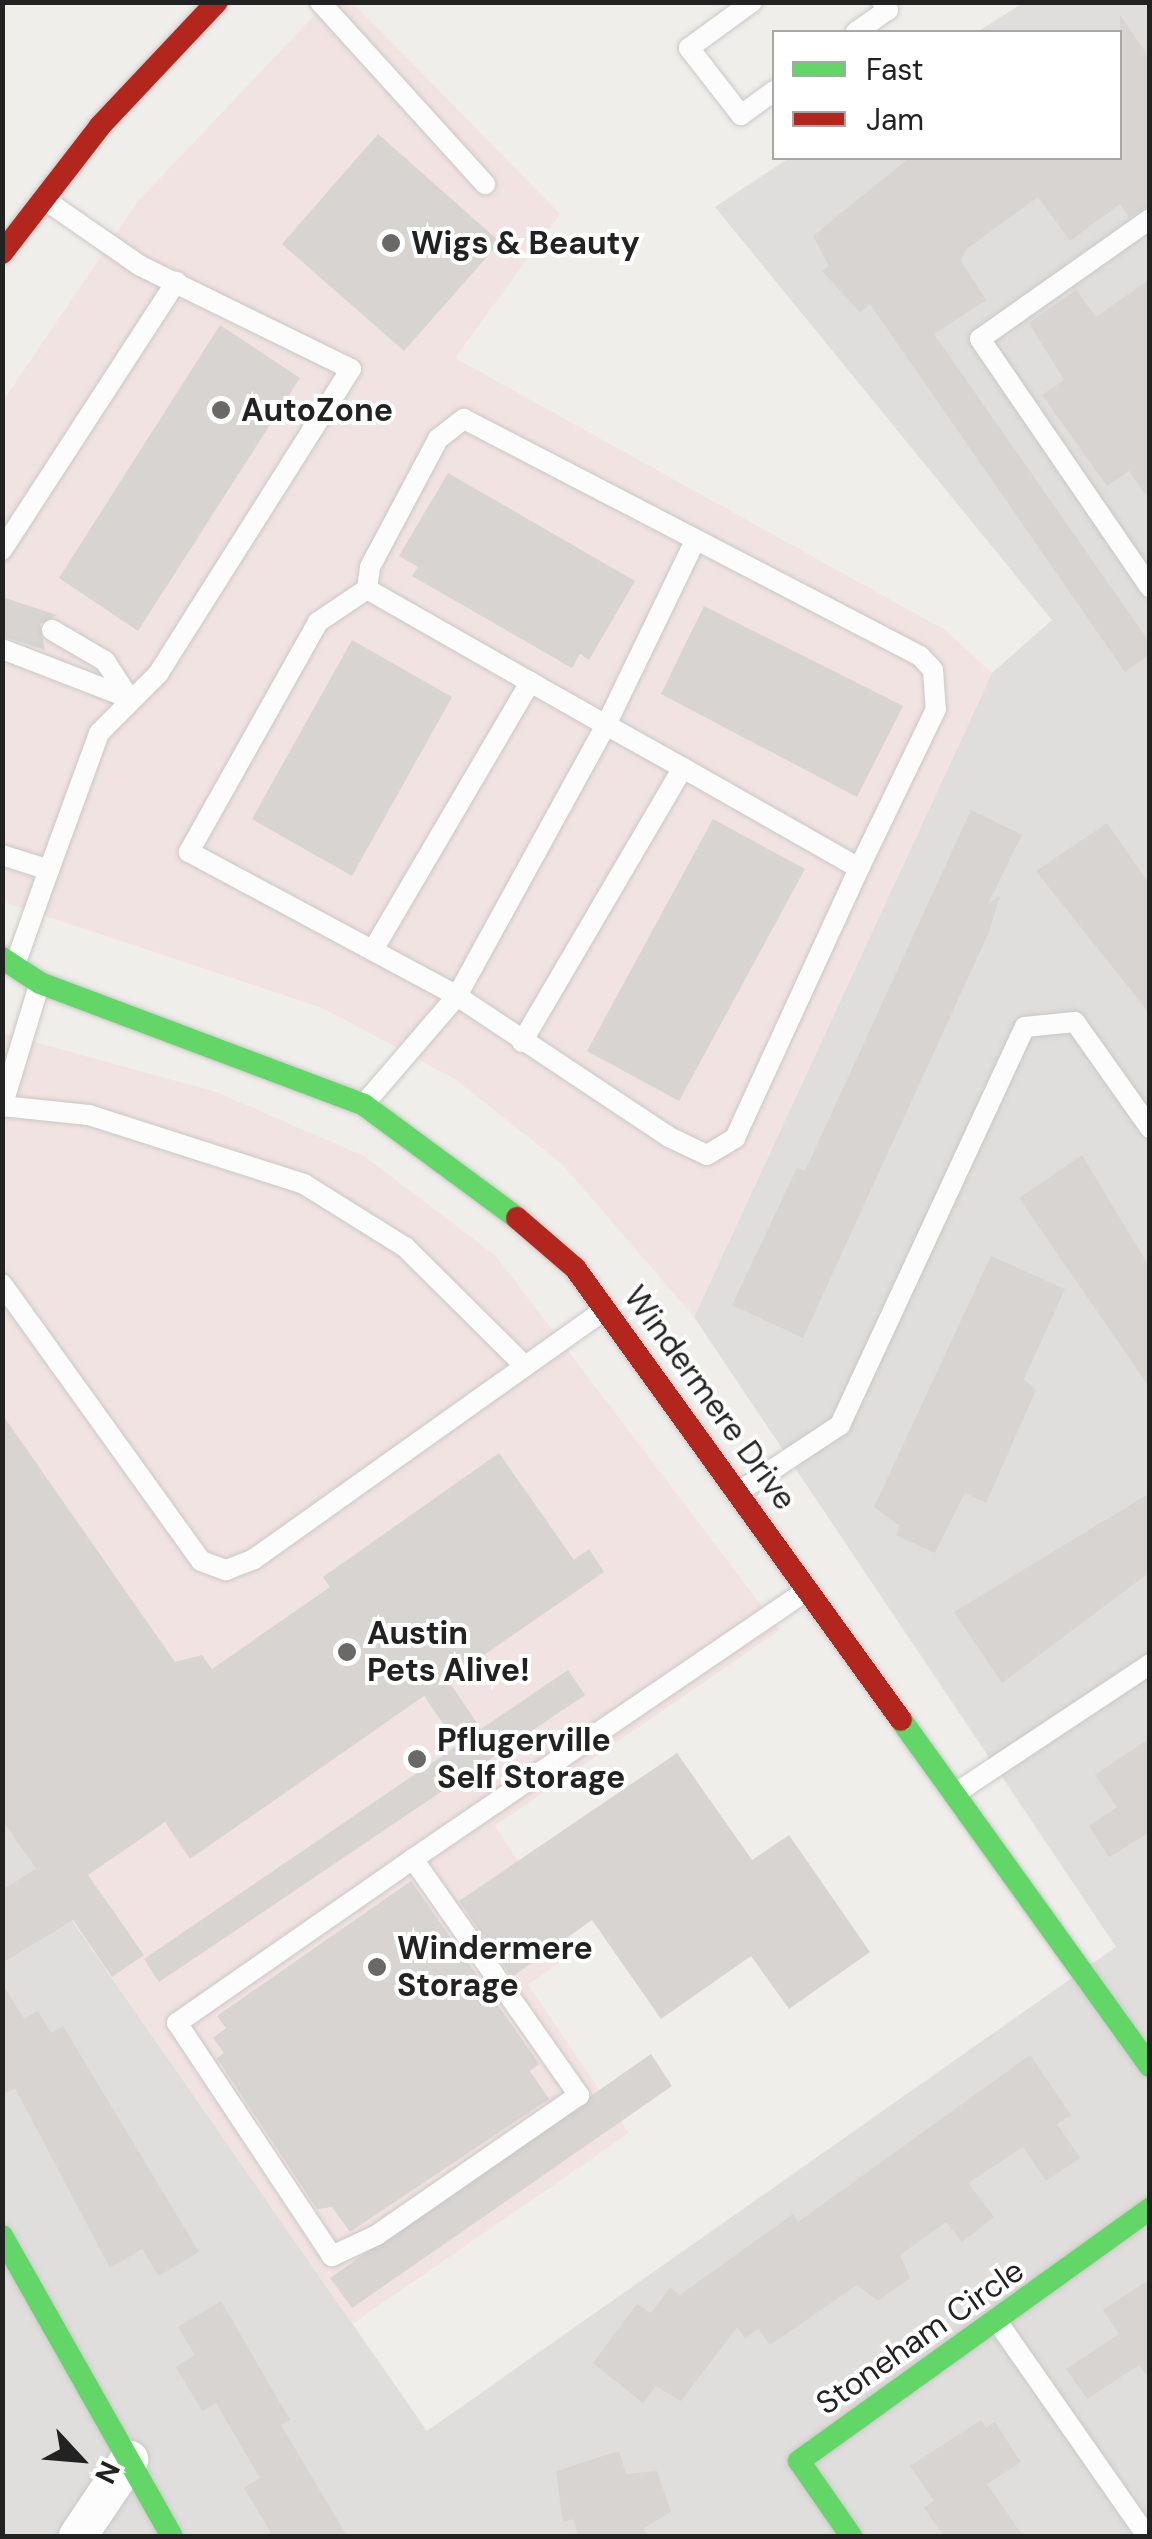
<!DOCTYPE html>
<style>
body{margin:0}
#map{position:relative;width:1152px;height:2539px;overflow:hidden;background:#f0eeeb;font-family:"DM Sans",sans-serif}
div>[style]{position:absolute}
[style*='--x']{left:calc(var(--x)*1px);top:calc(var(--y)*1px);width:calc(var(--w)*1px);rotate:calc(var(--a)*1deg)}
.residential>*{inset:0;background:#dfdedc}
.commercial>*{inset:0;background:#f1e3e1}
.building>*{inset:0;background:#d7d4d2}
.roads{filter:drop-shadow(0 0 2px #c9c8c7) drop-shadow(0 0 2px #c9c8c7)}
.lane>*{height:20px;margin:-10px;padding:0 10px;transform-origin:10px;border-radius:10px;background:#fdfcfc}
.street>*{height:38px;margin:-19px;padding:0 19px;transform-origin:19px;border-radius:19px;background:#fdfcfc}
.fast>*{height:22px;margin:-11px;padding:0 11px;transform-origin:11px;border-radius:11px;background:#63d668}
.jam>*{height:22px;margin:-11px;padding:0 11px;transform-origin:11px;border-radius:11px;background:#b3261e}
.dots>*{width:28px;height:28px;translate:-50% -50%;box-sizing:border-box;border:5px solid #fff;border-radius:50%}
span{translate:-50% -50%;white-space:nowrap;text-align:center;line-height:1.15;-webkit-text-stroke:8px #fff;paint-order:stroke}
.poi-label{font-size:32px;color:#222;font-weight:700}
.left{translate:0 -50%;text-align:left}
.street-label{font-size:32px;color:#222}
.frame{position:absolute;inset:0;border:5px solid #222;pointer-events:none}
.legend{position:absolute;left:772px;top:30px;width:350px;height:130px;box-sizing:border-box;background:#fff;border:2px solid #a7a7a7;margin:0;padding:12px 18px;list-style:none;font-size:30px;color:#222}
.legend li{display:flex;align-items:center;gap:20px;height:50px}
.legend b{width:50px;border:2px solid #a7a7a7}
.north{position:absolute;left:30px;top:2409px;width:100px;height:100px;-webkit-text-stroke:8px #fff;paint-order:stroke;rotate:116deg;font-size:28px;font-weight:700;line-height:40px;text-align:center;color:#222}
.north::after{content:'';display:block;margin:auto;width:35px;height:45px;background:#222;clip-path:polygon(50% 0,100% 100%,50% 72%,0 100%)}
</style>
<div id="map">
<div class="residential">
<i style="clip-path:polygon(1023px 3px,1149px 3px,1149px 2536px,3px 2536px,2px 1820px,427px 2431px,1116px 1947px,694px 1317px,992px 673px,1052px 620px,715px 207px,789px 158px,1120px 158px,1120px 32px,977px 32px)"></i>
</div>
<div class="commercial">
<i style="clip-path:polygon(326px 3px,353px 3px,560px 214px,455px 358px,945px 630px,992px 673px,694px 1317px,563px 1165px,455px 1079px,325px 1009px,3px 902px,3px 401px,138px 201px)"></i>
<i style="clip-path:polygon(2px 1033px,216px 1092px,364px 1156px,496px 1256px,780px 1630px,495px 1826px,578px 1950px,528px 1985px,629px 2133px,352px 2324px,3px 1820px)"></i>
</div>
<div class="building">
<i style="clip-path:polygon(1120px 15px,1150px 59px,1150px 205px,1129px 217px,1120px 204px,1070px 241px,1038px 197px,966px 249px,961px 261px,986px 300px,934px 334px,1150px 643px,1150px 654px,1125px 672px,870px 304px,860px 312px,822px 271px,829px 266px,813px 236px,909px 158px,1120px 158px)"></i>
<i style="clip-path:polygon(378px 134px,500px 242px,404px 351px,282px 244px)"></i>
<i style="clip-path:polygon(1150px 279px,1150px 501px,1129px 471px,1107px 486px,1042px 395px,1064px 380px,1029px 323px,1076px 290px,1096px 317px)"></i>
<i style="clip-path:polygon(220px 325px,300px 378px,138px 631px,59px 578px)"></i>
<i style="clip-path:polygon(448px 473px,635px 581px,589px 660px,580px 654px,572px 668px,412px 576px,418px 567px,399px 556px)"></i>
<i style="clip-path:polygon(2px 597px,57px 615px,40px 624px,45px 650px,2px 636px)"></i>
<i style="clip-path:polygon(704px 606px,903px 706px,857px 797px,661px 694px)"></i>
<i style="clip-path:polygon(352px 640px,452px 697px,352px 876px,252px 819px)"></i>
<i style="clip-path:polygon(971px 810px,1022px 835px,988px 904px,1000px 896px,989px 932px,803px 1338px,732px 1305px,797px 1168px,805px 1171px)"></i>
<i style="clip-path:polygon(713px 819px,805px 869px,679px 1101px,587px 1051px)"></i>
<i style="clip-path:polygon(1107px 823px,1150px 885px,1150px 1014px,1036px 871px)"></i>
<i style="clip-path:polygon(1082px 1155px,1150px 1268px,1150px 1388px,1019px 1198px)"></i>
<i style="clip-path:polygon(991px 1256px,1065px 1289px,1024px 1379px,1036px 1390px,986px 1503px,965px 1493px,935px 1553px,896px 1535px,900px 1526px,874px 1507px)"></i>
<i style="clip-path:polygon(2px 1414px,175px 1662px,202px 1655px,212px 1669px,330px 1587px,323px 1577px,499px 1453px,574px 1560px,589px 1549px,604px 1572px,448px 1680px,481px 1729px,568px 1670px,585px 1695px,159px 1982px,144px 1959px,458px 1745px,424px 1696px,190px 1859px,165px 1822px,88px 1875px,144px 1955px,112px 1977px,73px 1920px,2px 1963px,2px 1890px,36px 1869px,2px 1820px)"></i>
<i style="clip-path:polygon(1150px 1493px,1150px 1572px,1002px 1683px,954px 1612px)"></i>
<i style="clip-path:polygon(1150px 1738px,1150px 1832px,1109px 1857px,1089px 1826px,1117px 1807px,1095px 1775px)"></i>
<i style="clip-path:polygon(677px 1753px,752px 1860px,789px 1835px,870px 1952px,789px 2009px,751px 1956px,661px 2019px,592px 1920px,512px 1977px,459px 1901px)"></i>
<i style="clip-path:polygon(411px 1881px,539px 2064px,530px 2071px,549px 2099px,350px 2232px,332px 2207px,317px 2209px,217px 2058px,224px 2053px,213px 2038px,226px 2028px,217px 2016px)"></i>
<i style="clip-path:polygon(2px 1983px,24px 2019px,38px 2011px,51px 2033px,63px 2026px,199px 2252px,159px 2276px,142px 2249px,110px 2268px,15px 2088px,2px 2095px)"></i>
<i style="clip-path:polygon(651px 2054px,672px 2086px,352px 2308px,330px 2278px)"></i>
<i style="clip-path:polygon(1030px 2055px,1071px 2115px,1057px 2124px,1080px 2158px,1046px 2181px,1023px 2147px,968px 2183px,994px 2217px,962px 2242px,946px 2222px,900px 2255px,910px 2278px,878px 2301px,857px 2285px,770px 2345px,758px 2329px,745px 2338px,737px 2327px,681px 2401px,656px 2386px,643px 2403px,593px 2363px,637px 2304px,651px 2313px,670px 2288px,680px 2295px,793px 2214px,798px 2222px)"></i>
<i style="clip-path:polygon(1150px 2279px,1150px 2380px,1139px 2365px,1087px 2399px,1066px 2369px,1119px 2334px,1103px 2310px)"></i>
<i style="clip-path:polygon(221px 2301px,290px 2420px,281px 2425px,347px 2536px,273px 2536px,244px 2488px,260px 2478px,216px 2403px,202px 2411px,176px 2367px,195px 2355px,178px 2327px)"></i>
<i style="clip-path:polygon(981px 2420px,986px 2428px,995px 2422px,1021px 2462px,987px 2484px,1023px 2536px,944px 2536px,924px 2508px,934px 2501px,910px 2466px)"></i>
<i style="clip-path:polygon(619px 2451px,626px 2474px,657px 2471px,671px 2512px,644px 2528px,647px 2536px,578px 2536px,573px 2519px,563px 2522px,556px 2471px)"></i>
</div>
<div class="roads">
<div class="lane">
<i style="--x:320;--y:2;--w:246;--a:47.8"></i>
<i style="--x:752;--y:2;--w:78;--a:143.9"></i>
<i style="--x:689;--y:48;--w:85;--a:52.2"></i>
<i style="--x:741;--y:115;--w:41;--a:-36"></i>
<i style="--x:856;--y:32;--w:39;--a:-35"></i>
<i style="--x:888;--y:10;--w:10;--a:-127"></i>
<i style="--x:1150;--y:219;--w:208;--a:144.8"></i>
<i style="--x:980;--y:339;--w:301;--a:55.6"></i>
<i style="--x:2;--y:550;--w:320;--a:-57"></i>
<i style="--x:367;--y:589;--w:22;--a:-82"></i>
<i style="--x:370;--y:567;--w:145;--a:-62"></i>
<i style="--x:438;--y:439;--w:33;--a:-38"></i>
<i style="--x:464;--y:419;--w:514;--a:27.46"></i>
<i style="--x:920;--y:656;--w:19;--a:47"></i>
<i style="--x:933;--y:670;--w:39;--a:86"></i>
<i style="--x:936;--y:709;--w:177;--a:115.8"></i>
<i style="--x:52;--y:630;--w:61;--a:30.3"></i>
<i style="--x:105;--y:661;--w:44;--a:57"></i>
<i style="--x:2;--y:649;--w:136;--a:21.1"></i>
<i style="--x:2;--y:855;--w:49;--a:17.7"></i>
<i style="--x:49;--y:870;--w:146;--a:-69.9"></i>
<i style="--x:99;--y:733;--w:83;--a:-45"></i>
<i style="--x:158;--y:674;--w:361;--a:-57.7"></i>
<i style="--x:351;--y:369;--w:236;--a:-153.9"></i>
<i style="--x:139;--y:265;--w:114;--a:-145.3"></i>
<i style="--x:373;--y:950;--w:311;--a:-59.6"></i>
<i style="--x:16;--y:962;--w:98;--a:-70.3"></i>
<i style="--x:522;--y:1042;--w:318;--a:-59.6"></i>
<i style="--x:365;--y:1103;--w:141;--a:-49.3"></i>
<i style="--x:457;--y:996;--w:255;--a:33.6"></i>
<i style="--x:669;--y:1137;--w:42;--a:25.3"></i>
<i style="--x:707;--y:1155;--w:33;--a:-31"></i>
<i style="--x:735;--y:1138;--w:297;--a:-65.3"></i>
<i style="--x:859;--y:868;--w:202;--a:-150.4"></i>
<i style="--x:683;--y:768;--w:88;--a:-150.8"></i>
<i style="--x:606;--y:725;--w:87;--a:-150.5"></i>
<i style="--x:530;--y:682;--w:188;--a:-150.3"></i>
<i style="--x:367;--y:589;--w:59;--a:146"></i>
<i style="--x:318;--y:622;--w:264;--a:119.3"></i>
<i style="--x:189;--y:852;--w:304;--a:28.2"></i>
<i style="--x:457;--y:996;--w:309;--a:-61.2"></i>
<i style="--x:606;--y:725;--w:204;--a:-64.2"></i>
<i style="--x:2;--y:1106;--w:87;--a:5.9"></i>
<i style="--x:89;--y:1115;--w:226;--a:17.8"></i>
<i style="--x:304;--y:1184;--w:119;--a:32"></i>
<i style="--x:405;--y:1247;--w:169;--a:44.8"></i>
<i style="--x:2;--y:1107;--w:127;--a:-73.1"></i>
<i style="--x:2;--y:1284;--w:341;--a:54.3"></i>
<i style="--x:201;--y:1561;--w:27;--a:20"></i>
<i style="--x:226;--y:1570;--w:30;--a:-21"></i>
<i style="--x:254;--y:1559;--w:427;--a:-35.4"></i>
<i style="--x:740;--y:1491;--w:120;--a:-33.4"></i>
<i style="--x:840;--y:1425;--w:439;--a:-65.1"></i>
<i style="--x:1025;--y:1027;--w:50;--a:-5.7"></i>
<i style="--x:1075;--y:1022;--w:130;--a:54.7"></i>
<i style="--x:956;--y:1793;--w:233;--a:-33.6"></i>
<i style="--x:413;--y:1859;--w:289;--a:54.9"></i>
<i style="--x:579;--y:2095;--w:246;--a:145.3"></i>
<i style="--x:377;--y:2235;--w:50;--a:155"></i>
<i style="--x:332;--y:2256;--w:280;--a:-123.6"></i>
<i style="--x:177;--y:2023;--w:287;--a:-34.8"></i>
<i style="--x:413;--y:1859;--w:476;--a:-34.3"></i>
<i style="--x:999;--y:2324;--w:259;--a:55.1"></i>
</div>
<div class="street">
<i style="--x:78;--y:2536;--w:92;--a:-56.1"></i>
</div>
<div class="fast">
<i style="--x:2;--y:958;--w:45;--a:33.3"></i>
<i style="--x:40;--y:983;--w:346;--a:20.6"></i>
<i style="--x:364;--y:1105;--w:190;--a:36.4"></i>
<i style="--x:901;--y:1720;--w:426;--a:54.3"></i>
<i style="--x:2;--y:2236;--w:345;--a:60.5"></i>
<i style="--x:851;--y:2536;--w:91;--a:-124.7"></i>
<i style="--x:799;--y:2461;--w:432;--a:-35.7"></i>
</div>
<div class="jam">
<i style="--x:2;--y:253;--w:160;--a:-52.3"></i>
<i style="--x:100;--y:126;--w:170;--a:-46.7"></i>
<i style="--x:517;--y:1218;--w:77;--a:40.8"></i>
<i style="--x:575;--y:1268;--w:557;--a:54.2"></i>
</div>
</div>
<div class="dots">
<i style="left:391px;top:243px;background:#6a6968"></i>
<i style="left:221px;top:410px;background:#6a6968"></i>
<i style="left:347px;top:1652px;background:#6a6968"></i>
<i style="left:417px;top:1759px;background:#6a6968"></i>
<i style="left:377px;top:1967px;background:#6a6968"></i>
</div>
<div class="poi-label">
<span class="left" style="left:411px;top:243px">Wigs &amp; Beauty</span>
<span class="left" style="left:241px;top:410px">AutoZone</span>
<span class="left" style="left:367px;top:1652px">Austin<br>Pets Alive!</span>
<span class="left" style="left:437px;top:1759px">Pflugerville<br>Self Storage</span>
<span class="left" style="left:397px;top:1967px">Windermere<br>Storage</span>
</div>
<div class="street-label">
<span style="left:710px;top:1398px;rotate:54deg">Windermere Drive</span>
<span style="left:920px;top:2337px;rotate:-35deg">Stoneham Circle</span>
</div>
<div class="frame"></div>
<ul class="legend">
<li><b style="height:12px;background:#63d668"></b>Fast</li>
<li><b style="height:12px;background:#b3261e"></b>Jam</li>
</ul>
<div class="north">N</div>
</div>
